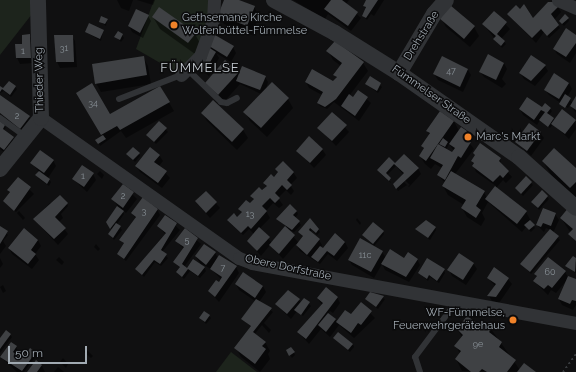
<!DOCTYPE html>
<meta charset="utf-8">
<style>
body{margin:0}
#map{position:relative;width:576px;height:372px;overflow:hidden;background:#101011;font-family:Raleway,sans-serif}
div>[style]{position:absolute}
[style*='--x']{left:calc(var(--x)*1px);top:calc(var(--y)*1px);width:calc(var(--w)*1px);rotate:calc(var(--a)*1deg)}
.green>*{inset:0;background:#1d241c}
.shadow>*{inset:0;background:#0007}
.building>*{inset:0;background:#3f4144}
.path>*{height:2px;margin-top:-1px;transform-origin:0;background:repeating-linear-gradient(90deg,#373a3d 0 2px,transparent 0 5px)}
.service>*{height:6px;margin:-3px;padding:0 3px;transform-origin:3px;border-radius:3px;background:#313336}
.minor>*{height:13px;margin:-6.5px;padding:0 6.5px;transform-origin:6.5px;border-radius:6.5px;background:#313336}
.tertiary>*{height:16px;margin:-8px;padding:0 8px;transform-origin:8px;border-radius:8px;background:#313336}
.dots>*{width:11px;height:11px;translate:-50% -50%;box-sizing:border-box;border:2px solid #0b0b0c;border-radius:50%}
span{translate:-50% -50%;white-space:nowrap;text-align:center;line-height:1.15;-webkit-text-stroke:3px #0b0b0c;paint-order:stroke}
.number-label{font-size:9px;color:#889096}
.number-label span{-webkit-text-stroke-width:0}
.poi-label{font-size:11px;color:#a1aab2}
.left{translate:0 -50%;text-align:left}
.right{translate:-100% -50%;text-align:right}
.street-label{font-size:11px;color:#a1aab2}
.quarter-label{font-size:13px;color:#c2c8ce;letter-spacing:1px}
.scale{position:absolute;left:8px;top:346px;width:79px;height:18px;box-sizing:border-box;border:2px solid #a1aab2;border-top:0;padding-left:5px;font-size:12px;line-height:14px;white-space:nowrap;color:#a1aab2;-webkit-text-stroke:3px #0b0b0c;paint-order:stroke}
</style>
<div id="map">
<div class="green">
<i style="clip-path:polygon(0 0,31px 0,32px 14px,0 55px)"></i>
<i style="clip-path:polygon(154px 0,214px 0,200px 56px,181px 75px,136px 49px)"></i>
<i style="clip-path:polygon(231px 352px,257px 372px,216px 372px)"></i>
</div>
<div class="shadow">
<i style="clip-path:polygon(117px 0,133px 0,129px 11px,121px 8px)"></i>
<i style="clip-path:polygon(137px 0,155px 0,153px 5px)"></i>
<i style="clip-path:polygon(225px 0,236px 0,254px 7px,259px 16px,252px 35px,224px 24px,219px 15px)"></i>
<i style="clip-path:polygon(293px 0,349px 0,346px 4px,361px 18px,351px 31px,328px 14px,325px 19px)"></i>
<i style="clip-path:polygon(367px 0,384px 0,374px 16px,371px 14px,367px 20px,363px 16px,366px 10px,364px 6px)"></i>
<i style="clip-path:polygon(558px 7px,561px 12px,554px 20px,560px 28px,549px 38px,544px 32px,536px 43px,508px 14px,533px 20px)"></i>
<i style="clip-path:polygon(136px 10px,148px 16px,151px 21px,143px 38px,132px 32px,129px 26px)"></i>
<i style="clip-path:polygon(494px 12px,510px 29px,501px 39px,506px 44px,502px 48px,484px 25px)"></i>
<i style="clip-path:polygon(153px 17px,195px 34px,201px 45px,195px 54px,160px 29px)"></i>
<i style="clip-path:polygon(441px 18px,474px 27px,479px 36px,470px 47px,446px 27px)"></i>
<i style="clip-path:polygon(568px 18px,569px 21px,564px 26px,562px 24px)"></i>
<i style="clip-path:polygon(107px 20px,106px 26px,100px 21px)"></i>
<i style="clip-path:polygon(103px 31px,101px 41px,86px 32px)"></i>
<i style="clip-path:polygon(29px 35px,33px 41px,33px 63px,20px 64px,17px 58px,16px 45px,23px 45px)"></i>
<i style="clip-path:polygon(122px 35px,124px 38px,121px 42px,116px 37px)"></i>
<i style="clip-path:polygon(55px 36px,72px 36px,75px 41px,77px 67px,60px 68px,57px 62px)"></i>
<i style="clip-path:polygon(576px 36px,576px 53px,570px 63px,557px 54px,554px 49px)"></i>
<i style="clip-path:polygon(210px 46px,233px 47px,236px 53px,231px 62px,216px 53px,219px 58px,209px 76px,198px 67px,213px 51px)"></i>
<i style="clip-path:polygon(328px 51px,363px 63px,368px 71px,349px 96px,353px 98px,358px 91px,371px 103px,359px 121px,334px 102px,327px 109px,320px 106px,318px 103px,322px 95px,309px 88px,306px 82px,334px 82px,337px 79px,335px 75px,341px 66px,333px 60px)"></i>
<i style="clip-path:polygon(143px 57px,148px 66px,151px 84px,101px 92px,96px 83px)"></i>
<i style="clip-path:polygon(504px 63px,507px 69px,502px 79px,506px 84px,502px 88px,484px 77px,480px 72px)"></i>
<i style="clip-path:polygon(545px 66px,548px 71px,535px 86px,524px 79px,520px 73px)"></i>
<i style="clip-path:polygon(468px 70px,471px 75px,463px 92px,438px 80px,434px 74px)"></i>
<i style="clip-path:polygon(238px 72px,239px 75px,265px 77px,268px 82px,266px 89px,272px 83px,288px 99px,293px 108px,267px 137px,250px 121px,245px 112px,261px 94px,240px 84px,223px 103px,211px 92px)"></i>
<i style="clip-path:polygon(370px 77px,382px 87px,378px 93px,366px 84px)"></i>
<i style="clip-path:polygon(9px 82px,17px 89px,11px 97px,4px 91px,0 93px,0 87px,3px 90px)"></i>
<i style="clip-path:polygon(569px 83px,572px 89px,567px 97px,573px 103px,576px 98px,576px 113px,570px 105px,568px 108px,549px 95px,545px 90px)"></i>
<i style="clip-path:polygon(160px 87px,174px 111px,126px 138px,121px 131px,100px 146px,97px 140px,103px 136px,100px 131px,110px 115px)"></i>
<i style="clip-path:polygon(0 96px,29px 117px,33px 122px,24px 134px,0 113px)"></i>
<i style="clip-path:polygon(520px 109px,550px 109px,552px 111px,549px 115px,555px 121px,575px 120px,576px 129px,569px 139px,553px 124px,550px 128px,540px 120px,537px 125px,523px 115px)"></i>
<i style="clip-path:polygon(202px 113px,243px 130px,248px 138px,237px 150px,207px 121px)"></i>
<i style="clip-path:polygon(332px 113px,349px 132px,336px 146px,319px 128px)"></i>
<i style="clip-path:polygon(evenodd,454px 121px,459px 131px,461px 128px,467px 132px,470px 137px,468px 141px,474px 149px,455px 174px,484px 192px,487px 198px,496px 186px,476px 172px,472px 161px,500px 159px,502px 166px,512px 177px,506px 183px,503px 180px,496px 188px,526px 212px,535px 228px,531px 232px,526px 227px,522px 232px,488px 202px,482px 213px,485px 219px,481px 226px,467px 217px,462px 208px,464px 205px,448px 195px,443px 186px,445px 183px,438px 175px,442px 168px,435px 164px,431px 169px,425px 164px,420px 156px,424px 149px,422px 146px,430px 135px,427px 131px,454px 121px,449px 144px,454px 151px,453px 154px,446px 150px,449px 144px)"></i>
<i style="clip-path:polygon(0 122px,6px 128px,3px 130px,16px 143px,8px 155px,0 149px)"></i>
<i style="clip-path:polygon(159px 122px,168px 132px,156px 144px,149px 137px)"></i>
<i style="clip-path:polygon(540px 133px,544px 138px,531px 156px,517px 142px)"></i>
<i style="clip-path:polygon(322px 149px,326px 155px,314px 168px,298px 151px)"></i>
<i style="clip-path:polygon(139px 153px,140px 156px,135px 162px,129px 156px)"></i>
<i style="clip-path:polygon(159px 155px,163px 161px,159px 166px,170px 178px,162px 188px,140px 172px,136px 166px)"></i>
<i style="clip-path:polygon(53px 160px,56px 166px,48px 178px,51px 182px,49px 186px,38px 178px,39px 172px,32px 163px)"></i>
<i style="clip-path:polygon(543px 161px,576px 169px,576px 200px,552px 177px)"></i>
<i style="clip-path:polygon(evenodd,394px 164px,418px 168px,421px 174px,409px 187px,407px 185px,398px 191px,394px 184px,403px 174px,396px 166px,387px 175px,391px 183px,380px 173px,394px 164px,405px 180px,410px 185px,408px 186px,404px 182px,405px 180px)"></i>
<i style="clip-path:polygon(276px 169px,293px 172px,297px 178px,290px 185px,294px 191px,291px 195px,286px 190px,278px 198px,283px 205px,279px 208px,273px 203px,266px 211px,270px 218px,259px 229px,272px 243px,286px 226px,278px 219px,290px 206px,297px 212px,298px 214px,295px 218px,301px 225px,294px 232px,286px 229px,299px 243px,304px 237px,299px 232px,310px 219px,320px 232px,317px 235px,312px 230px,310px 232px,319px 240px,322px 245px,321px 247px,326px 252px,324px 248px,345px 242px,348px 248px,337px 261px,328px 254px,320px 264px,300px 251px,296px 244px,283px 259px,270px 245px,261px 256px,248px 241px,254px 234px,249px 229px,243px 235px,230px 223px,228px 221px,240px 221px,242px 213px,240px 209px,250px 205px,254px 200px,252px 196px,267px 187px,264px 183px,279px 174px)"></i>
<i style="clip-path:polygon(100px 171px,104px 175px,102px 179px,97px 174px)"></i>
<i style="clip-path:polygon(93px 174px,96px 180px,87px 192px,73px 179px)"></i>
<i style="clip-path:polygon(18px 178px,34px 194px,16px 212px,6px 203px,10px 194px,8px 190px)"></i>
<i style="clip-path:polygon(531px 183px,533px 185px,523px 196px,518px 191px)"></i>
<i style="clip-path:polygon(123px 185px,137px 199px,126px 213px,121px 209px,124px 214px,117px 224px,122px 230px,114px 240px,109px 234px,112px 230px,107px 223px,118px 207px,113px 199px)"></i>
<i style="clip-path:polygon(206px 192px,220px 208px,210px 218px,196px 202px)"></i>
<i style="clip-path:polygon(542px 192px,549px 199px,539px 210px,533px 202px)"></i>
<i style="clip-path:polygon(50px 203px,67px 204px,68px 206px,61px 214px,63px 218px,59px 222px,68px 234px,58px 245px,34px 219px)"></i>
<i style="clip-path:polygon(157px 209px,160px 215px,126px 261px,118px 254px,125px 245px,121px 240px,136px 219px,132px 213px)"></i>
<i style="clip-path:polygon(19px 211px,25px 218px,23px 220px,17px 213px)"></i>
<i style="clip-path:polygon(555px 214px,559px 220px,553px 233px,560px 240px,531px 274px,522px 264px,551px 230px,546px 228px,544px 232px,537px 225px)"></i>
<i style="clip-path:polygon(576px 214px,576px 241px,561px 218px)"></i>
<i style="clip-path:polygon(165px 216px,180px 230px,162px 252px,168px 258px,161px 266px,155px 262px,144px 277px,136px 269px,162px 237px,167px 236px,158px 226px)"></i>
<i style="clip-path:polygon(357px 218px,361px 223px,360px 225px,356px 220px)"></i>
<i style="clip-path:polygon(0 227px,8px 235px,3px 241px,6px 246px,0 254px)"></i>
<i style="clip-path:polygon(435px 227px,436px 230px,430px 240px,417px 229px)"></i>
<i style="clip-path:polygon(185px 230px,201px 244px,184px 267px,187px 269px,202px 266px,196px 257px,215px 253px,218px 258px,236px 267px,239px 273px,219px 302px,209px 291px,222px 280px,211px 269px,202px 264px,206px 271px,200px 278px,190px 271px,184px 279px,177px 272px,181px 268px,174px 262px,184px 249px,176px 241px)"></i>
<i style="clip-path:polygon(383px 232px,384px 234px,374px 246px,363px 235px)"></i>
<i style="clip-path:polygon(38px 240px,41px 246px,35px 254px,39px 260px,32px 269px,12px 254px,9px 248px)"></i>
<i style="clip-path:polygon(96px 244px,100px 249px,98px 251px,94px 247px)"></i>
<i style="clip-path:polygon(382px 252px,386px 258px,417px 259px,420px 265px,409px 282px,385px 270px,382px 264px,374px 278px,352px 265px,349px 260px)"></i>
<i style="clip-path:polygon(59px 257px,64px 262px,62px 265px,56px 260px)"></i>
<i style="clip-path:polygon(573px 257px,576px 261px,576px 273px,566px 266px)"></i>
<i style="clip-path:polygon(0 258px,3px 264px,0 268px)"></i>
<i style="clip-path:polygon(473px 263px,477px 269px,466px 285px,452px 276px,449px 270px)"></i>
<i style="clip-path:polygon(444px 270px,445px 273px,439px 283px,430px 277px,428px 281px,419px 273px)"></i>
<i style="clip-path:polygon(565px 272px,568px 277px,576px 280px,576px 305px,573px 310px,562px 305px,559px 299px,567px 280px,556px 293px,551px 290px,548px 295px,534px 281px,537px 277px,536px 274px)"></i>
<i style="clip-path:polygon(488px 278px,508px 279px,512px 284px,499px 303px,492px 301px,489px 296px,495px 286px)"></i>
<i style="clip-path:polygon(236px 284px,263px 286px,266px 292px,259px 302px,273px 312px,264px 323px,271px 330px,269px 333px,262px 325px,254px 335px,265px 342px,270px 351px,268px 354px,270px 359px,260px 372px,241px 357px,236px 348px,252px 327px,242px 319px,255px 301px,239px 290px)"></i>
<i style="clip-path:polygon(3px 285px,6px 291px,3px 293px,0 287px)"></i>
<i style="clip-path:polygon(371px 293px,385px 299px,378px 309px,368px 301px)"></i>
<i style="clip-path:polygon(337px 297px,340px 303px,333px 313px,330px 311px,328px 314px,337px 322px,352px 316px,361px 304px,375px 318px,354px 338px,339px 325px,330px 337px,321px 329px,309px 344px,298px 332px,322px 305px,318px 299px)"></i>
<i style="clip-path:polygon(304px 299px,311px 306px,303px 316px,297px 311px,291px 319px,276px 304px,299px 300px,301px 303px)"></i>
<i style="clip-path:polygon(209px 316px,211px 318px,206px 324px,200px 318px)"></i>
<i style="clip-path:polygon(484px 324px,491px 329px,520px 370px,535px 372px,462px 371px,456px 359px,460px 354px,456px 346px,462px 337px,458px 330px,481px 328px)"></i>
<i style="clip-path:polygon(6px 331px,12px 337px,0 353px,0 339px)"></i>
<i style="clip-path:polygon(334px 338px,353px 344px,354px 347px,350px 352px)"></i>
<i style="clip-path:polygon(16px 347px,19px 353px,26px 356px,35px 353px,36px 356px,24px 372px,17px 372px,1px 357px)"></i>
<i style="clip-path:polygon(291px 348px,295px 355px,292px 358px,287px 350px)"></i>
<i style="clip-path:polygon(86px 349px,93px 356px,91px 358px,84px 352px)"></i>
<i style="clip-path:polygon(63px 358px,68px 364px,66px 368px,60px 362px)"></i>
<i style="clip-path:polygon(36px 362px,42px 366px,45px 372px,28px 372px)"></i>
<i style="clip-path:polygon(58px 367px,63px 371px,64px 372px,54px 372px)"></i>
</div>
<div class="building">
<i style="clip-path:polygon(224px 0,239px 0,255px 6px,247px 26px,218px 15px)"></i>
<i style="clip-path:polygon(331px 0,342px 0,358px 12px,348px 26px,324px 9px)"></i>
<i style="clip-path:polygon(366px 0,378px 0,366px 18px,362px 16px,366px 7px,363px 6px)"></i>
<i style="clip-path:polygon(548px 2px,554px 2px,559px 6px,551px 14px,559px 25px,547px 36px,541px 29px,532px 38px,507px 14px,516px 5px,520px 9px,524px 4px,533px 18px)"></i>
<i style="clip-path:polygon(450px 5px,475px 26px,464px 39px,439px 18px)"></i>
<i style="clip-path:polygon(159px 7px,196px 33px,188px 43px,152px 17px)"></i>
<i style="clip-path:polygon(136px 9px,149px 15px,140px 33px,128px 26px)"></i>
<i style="clip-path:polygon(494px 11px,507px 22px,497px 34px,505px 41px,501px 46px,493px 39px,496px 36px,482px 24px)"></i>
<i style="clip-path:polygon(565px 14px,569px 18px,562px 24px,559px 21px)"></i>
<i style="clip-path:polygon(101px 16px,108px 19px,105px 24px,99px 22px)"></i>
<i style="clip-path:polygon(89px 23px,104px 30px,100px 39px,85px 32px)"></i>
<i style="clip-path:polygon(566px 28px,576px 35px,576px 43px,566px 57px,553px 49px)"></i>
<i style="clip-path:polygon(118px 31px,123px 34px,120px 40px,114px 37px)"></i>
<i style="clip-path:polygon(30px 34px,31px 58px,16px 58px,15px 44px,22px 44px,22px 35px)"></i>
<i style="clip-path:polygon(54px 35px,73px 35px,74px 62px,56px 62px)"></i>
<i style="clip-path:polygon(215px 35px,234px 46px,227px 57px,209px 46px)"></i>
<i style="clip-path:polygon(335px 41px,364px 62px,336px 99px,325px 107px,317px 103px,323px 92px,305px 82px,312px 69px,333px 81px,337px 77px,333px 75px,342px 63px,326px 51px)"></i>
<i style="clip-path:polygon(208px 47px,216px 52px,205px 71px,197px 67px)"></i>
<i style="clip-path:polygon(488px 54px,504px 63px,496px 80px,479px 72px)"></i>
<i style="clip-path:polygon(531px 55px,546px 65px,531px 81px,519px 73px)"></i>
<i style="clip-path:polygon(144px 56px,147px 75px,95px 84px,92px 64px)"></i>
<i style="clip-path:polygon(442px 56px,468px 69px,460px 87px,433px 74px)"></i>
<i style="clip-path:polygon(225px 60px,239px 72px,218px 95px,205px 83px)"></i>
<i style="clip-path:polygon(242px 66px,266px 76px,260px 90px,236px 81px)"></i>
<i style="clip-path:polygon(554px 73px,569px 83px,559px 99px,544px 90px)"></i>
<i style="clip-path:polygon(370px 76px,381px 83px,377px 91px,365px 84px)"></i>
<i style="clip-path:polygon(9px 81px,16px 86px,10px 95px,2px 89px,0 92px,0 86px,3px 88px)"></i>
<i style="clip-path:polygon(272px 82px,289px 98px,261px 128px,243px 112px)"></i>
<i style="clip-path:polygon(92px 83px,110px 114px,160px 86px,170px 102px,120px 130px,117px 126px,101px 135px,76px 93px)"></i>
<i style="clip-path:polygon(358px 90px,368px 97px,355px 116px,341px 106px,349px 94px,353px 97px)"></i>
<i style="clip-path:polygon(565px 94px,571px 98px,565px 108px,559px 104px)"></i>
<i style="clip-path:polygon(0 95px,30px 116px,20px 129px,0 113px)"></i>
<i style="clip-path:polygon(576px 96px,576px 110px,570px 106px)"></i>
<i style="clip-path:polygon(527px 97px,542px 107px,545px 103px,551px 108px,547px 113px,554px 118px,548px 127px,539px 120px,545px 112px,541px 110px,534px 120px,519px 109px)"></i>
<i style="clip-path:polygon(213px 100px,244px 129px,232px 142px,201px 113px)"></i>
<i style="clip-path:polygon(562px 109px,576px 120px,565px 134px,551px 124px)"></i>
<i style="clip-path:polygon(440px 111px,454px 121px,426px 161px,419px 156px,424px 148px,421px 146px,430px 133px,426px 131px)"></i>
<i style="clip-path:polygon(332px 112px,347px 125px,332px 141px,317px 128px)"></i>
<i style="clip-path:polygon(0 121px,5px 125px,3px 129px,14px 137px,4px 150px,0 147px)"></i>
<i style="clip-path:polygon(159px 121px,167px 128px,154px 142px,146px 135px)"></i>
<i style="clip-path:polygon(529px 123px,541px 132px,527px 151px,515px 142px)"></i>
<i style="clip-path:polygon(461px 127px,467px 131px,463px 137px,471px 142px,461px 158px,458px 156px,445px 180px,437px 175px,443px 165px,430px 158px,438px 144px,452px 152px,455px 148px,449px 144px)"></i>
<i style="clip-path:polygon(103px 135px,106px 139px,98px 144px,95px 140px)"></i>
<i style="clip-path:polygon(309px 136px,323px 149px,310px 163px,296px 151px)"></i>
<i style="clip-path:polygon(443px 138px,448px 142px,445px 147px,439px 144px)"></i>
<i style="clip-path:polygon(480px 143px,501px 158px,499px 161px,509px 171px,503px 178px,500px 175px,493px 182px,472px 166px,474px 163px,471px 161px,475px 155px,473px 153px)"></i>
<i style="clip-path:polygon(133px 147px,140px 153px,133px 160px,126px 154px)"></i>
<i style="clip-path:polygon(150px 147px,160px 155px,154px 162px,167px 171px,158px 183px,135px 166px)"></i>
<i style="clip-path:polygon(554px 148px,576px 168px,576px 182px,570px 188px,542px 161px)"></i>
<i style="clip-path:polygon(40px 150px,54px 160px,44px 173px,30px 163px)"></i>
<i style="clip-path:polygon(404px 154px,419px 168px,396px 189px,393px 184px,404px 173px,394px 164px,386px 173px,391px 178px,389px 181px,377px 170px,389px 157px,395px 163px)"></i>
<i style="clip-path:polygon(283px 161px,294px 172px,287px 180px,292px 185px,287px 190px,282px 185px,275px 193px,280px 198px,275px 203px,270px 198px,262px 206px,267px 211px,251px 229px,248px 226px,241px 233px,227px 220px,234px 213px,237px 217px,242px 212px,238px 209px,246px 200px,250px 203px,254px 199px,250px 196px,259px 187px,262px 190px,267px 186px,263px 183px,271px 174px,274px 177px,278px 172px,275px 169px)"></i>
<i style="clip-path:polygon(82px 165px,94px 173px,84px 187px,72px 179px)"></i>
<i style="clip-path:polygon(39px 171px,50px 179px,47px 184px,35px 175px)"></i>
<i style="clip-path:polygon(451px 171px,485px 191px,476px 206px,481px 210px,476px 218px,461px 208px,466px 200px,442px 186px)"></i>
<i style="clip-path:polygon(526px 176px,532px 182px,521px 194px,515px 188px)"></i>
<i style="clip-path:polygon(18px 177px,31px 187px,14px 211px,3px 201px,10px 192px,7px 190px)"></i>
<i style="clip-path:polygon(123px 184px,134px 192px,123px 208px,111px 199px)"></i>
<i style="clip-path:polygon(495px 186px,527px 211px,517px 224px,485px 199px)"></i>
<i style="clip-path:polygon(542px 190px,548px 196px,538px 208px,531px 202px)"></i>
<i style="clip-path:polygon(206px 191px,217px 202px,206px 213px,195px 201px)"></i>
<i style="clip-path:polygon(60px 195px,68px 203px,55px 217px,66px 228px,54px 239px,33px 219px)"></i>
<i style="clip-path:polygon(143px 197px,158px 209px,124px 259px,117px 254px,124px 243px,119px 240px,136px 217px,131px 213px)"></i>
<i style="clip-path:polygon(290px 204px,297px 211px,293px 215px,300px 221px,292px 230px,276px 219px)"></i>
<i style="clip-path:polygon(117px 206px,124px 211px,110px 229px,106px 222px)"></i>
<i style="clip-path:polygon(569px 207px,576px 213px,576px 241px,568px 234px,573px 229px,560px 218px)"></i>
<i style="clip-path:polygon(543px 208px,556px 213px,551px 226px,543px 223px,541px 227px,536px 225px)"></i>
<i style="clip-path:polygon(165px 215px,177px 223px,161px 250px,167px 254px,160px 264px,154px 260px,142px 275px,135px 269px,166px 233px,157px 226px)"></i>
<i style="clip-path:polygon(310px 218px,319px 229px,316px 233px,310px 228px,309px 230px,320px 239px,307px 255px,296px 245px,303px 236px,298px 232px)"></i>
<i style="clip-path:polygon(426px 220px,436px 227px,428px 238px,415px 229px)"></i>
<i style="clip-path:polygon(530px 220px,535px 225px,529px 230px,524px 225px)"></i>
<i style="clip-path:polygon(373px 222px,384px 231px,373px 244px,362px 235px)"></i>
<i style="clip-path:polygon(116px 223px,121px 226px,113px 238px,108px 234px)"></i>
<i style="clip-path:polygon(0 226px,8px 231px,0 244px)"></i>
<i style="clip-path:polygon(285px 226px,295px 235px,279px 254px,269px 245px)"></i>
<i style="clip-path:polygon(259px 227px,270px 237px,257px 251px,247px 241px)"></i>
<i style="clip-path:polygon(24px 228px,38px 240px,31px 250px,36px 254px,28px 264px,8px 248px)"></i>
<i style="clip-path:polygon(185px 228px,198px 238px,182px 264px,187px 268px,193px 259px,205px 267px,198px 276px,188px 269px,182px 277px,176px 272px,180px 267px,173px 262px,184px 247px,175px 241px)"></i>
<i style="clip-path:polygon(550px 229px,559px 236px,530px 272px,520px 264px)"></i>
<i style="clip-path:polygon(335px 233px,345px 242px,334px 256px,327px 251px,318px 262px,311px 257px,320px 246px,323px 248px)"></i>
<i style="clip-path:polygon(360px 238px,383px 251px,371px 272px,348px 260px)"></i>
<i style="clip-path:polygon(204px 244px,216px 252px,206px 265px,195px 256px)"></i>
<i style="clip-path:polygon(390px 249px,404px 258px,408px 252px,418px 259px,406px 277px,381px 264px)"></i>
<i style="clip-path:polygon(459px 253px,474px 263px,463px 280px,447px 270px)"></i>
<i style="clip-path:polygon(219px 255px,237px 266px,215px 297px,208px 291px,216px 280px,219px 282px,222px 277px,210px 269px)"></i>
<i style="clip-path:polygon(573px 256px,576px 258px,575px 272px,565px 266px)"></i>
<i style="clip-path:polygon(548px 257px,566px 271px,552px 288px,548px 285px,544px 289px,533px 281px,537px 276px,534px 274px)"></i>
<i style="clip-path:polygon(427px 258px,445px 269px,437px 281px,429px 275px,427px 279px,418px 273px)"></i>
<i style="clip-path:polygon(494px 267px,509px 278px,496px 297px,487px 296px,496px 284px,487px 278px)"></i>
<i style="clip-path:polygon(243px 272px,263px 286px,255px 298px,235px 284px)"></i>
<i style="clip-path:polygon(568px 276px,576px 279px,576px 301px,572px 300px,570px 304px,558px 299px)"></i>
<i style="clip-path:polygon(326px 287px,338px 297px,306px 339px,297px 332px,323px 303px,317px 298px)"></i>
<i style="clip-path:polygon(288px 290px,300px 299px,287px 314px,275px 304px)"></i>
<i style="clip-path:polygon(370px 292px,384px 296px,376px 307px,365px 299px)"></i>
<i style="clip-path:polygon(304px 298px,310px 302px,301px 315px,294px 310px)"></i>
<i style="clip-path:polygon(256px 299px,272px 308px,253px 332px,266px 342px,262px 346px,266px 349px,255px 364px,234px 348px,251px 326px,241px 319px)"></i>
<i style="clip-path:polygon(361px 302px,372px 311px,361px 325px,358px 323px,351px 333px,336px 322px,345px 310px,351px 314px)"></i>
<i style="clip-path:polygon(204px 311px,210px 315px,205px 322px,199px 318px)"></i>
<i style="clip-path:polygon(328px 313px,336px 319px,326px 332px,318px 325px)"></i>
<i style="clip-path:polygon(467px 316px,481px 326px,484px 322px,492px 328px,489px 332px,502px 342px,499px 347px,516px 360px,507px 372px,487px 372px,482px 369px,479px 372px,471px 372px,455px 359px,461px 351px,454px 346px,463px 335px,457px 329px)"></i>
<i style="clip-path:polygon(6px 330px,11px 334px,0 349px,0 338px)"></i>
<i style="clip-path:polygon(338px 332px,353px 344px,348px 350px,333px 338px)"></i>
<i style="clip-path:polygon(11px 342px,17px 346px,13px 352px,17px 355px,20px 350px,26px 354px,30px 348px,36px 352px,22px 371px,0 357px)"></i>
<i style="clip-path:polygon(291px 347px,295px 352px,289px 356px,286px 350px)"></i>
<i style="clip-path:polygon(36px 360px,42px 365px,37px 372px,27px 372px)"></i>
<i style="clip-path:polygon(524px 363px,536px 372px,517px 372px)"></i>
</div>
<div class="path">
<i style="--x:563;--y:372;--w:22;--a:-54"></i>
</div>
<div class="service">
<i style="--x:187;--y:69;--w:47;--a:44.1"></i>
<i style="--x:221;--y:102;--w:6;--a:9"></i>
<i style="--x:227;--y:103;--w:11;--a:-27"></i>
<i style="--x:119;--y:99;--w:66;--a:-21.2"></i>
<i style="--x:0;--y:118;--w:32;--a:36"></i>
<i style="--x:420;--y:372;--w:16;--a:-108"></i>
<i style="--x:415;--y:357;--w:70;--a:-53.1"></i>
</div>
<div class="minor">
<i style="--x:558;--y:0;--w:20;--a:24"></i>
<i style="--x:181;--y:75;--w:27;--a:-45"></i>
<i style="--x:200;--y:56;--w:38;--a:-70"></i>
<i style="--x:213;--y:20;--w:20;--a:-87"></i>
<i style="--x:41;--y:118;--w:242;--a:35.3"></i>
<i style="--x:239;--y:258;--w:14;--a:21"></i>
<i style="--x:252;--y:263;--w:330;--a:10.5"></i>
</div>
<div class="tertiary">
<i style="--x:274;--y:0;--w:69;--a:28.4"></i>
<i style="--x:335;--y:33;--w:75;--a:32"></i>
<i style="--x:399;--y:73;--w:146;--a:35"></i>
<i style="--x:519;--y:157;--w:76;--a:41.8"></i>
<i style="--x:399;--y:73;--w:69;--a:-59.3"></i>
<i style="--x:434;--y:14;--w:18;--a:-49"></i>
<i style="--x:0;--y:169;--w:65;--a:-51.2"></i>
<i style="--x:41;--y:118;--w:118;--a:-91.5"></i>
</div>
<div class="dots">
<i style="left:174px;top:25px;background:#f08229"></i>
<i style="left:468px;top:137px;background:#f08229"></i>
<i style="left:513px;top:320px;background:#f08229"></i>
</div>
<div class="number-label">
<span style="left:64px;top:48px">31</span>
<span style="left:23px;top:51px">1</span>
<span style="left:451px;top:71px">47</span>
<span style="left:93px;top:103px">34</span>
<span style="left:17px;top:116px">2</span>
<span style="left:83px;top:176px">1</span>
<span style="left:123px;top:196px">2</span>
<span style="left:144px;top:211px">3</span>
<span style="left:250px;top:214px">13</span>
<span style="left:187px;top:240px">5</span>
<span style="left:365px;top:255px">11c</span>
<span style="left:223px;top:268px">7</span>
<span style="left:550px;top:272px">60</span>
<span style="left:478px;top:344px">9e</span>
</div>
<div class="poi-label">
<span class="left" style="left:182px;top:25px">Gethsemane Kirche<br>Wolfenbüttel-Fümmelse</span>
<span class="left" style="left:476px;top:137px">Marc's Markt</span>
<span class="right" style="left:505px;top:320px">WF-Fümmelse,<br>Feuerwehrgerätehaus</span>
</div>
<div class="street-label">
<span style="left:422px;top:36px;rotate:-58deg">Drehstraße</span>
<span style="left:40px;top:80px;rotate:-91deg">Thieder Weg</span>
<span style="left:431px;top:95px;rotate:35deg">Fümmelser Straße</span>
<span style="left:288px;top:268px;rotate:12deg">Obere Dorfstraße</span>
</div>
<div class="quarter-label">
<span style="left:200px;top:68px">FÜMMELSE</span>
</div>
<div class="scale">50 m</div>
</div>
